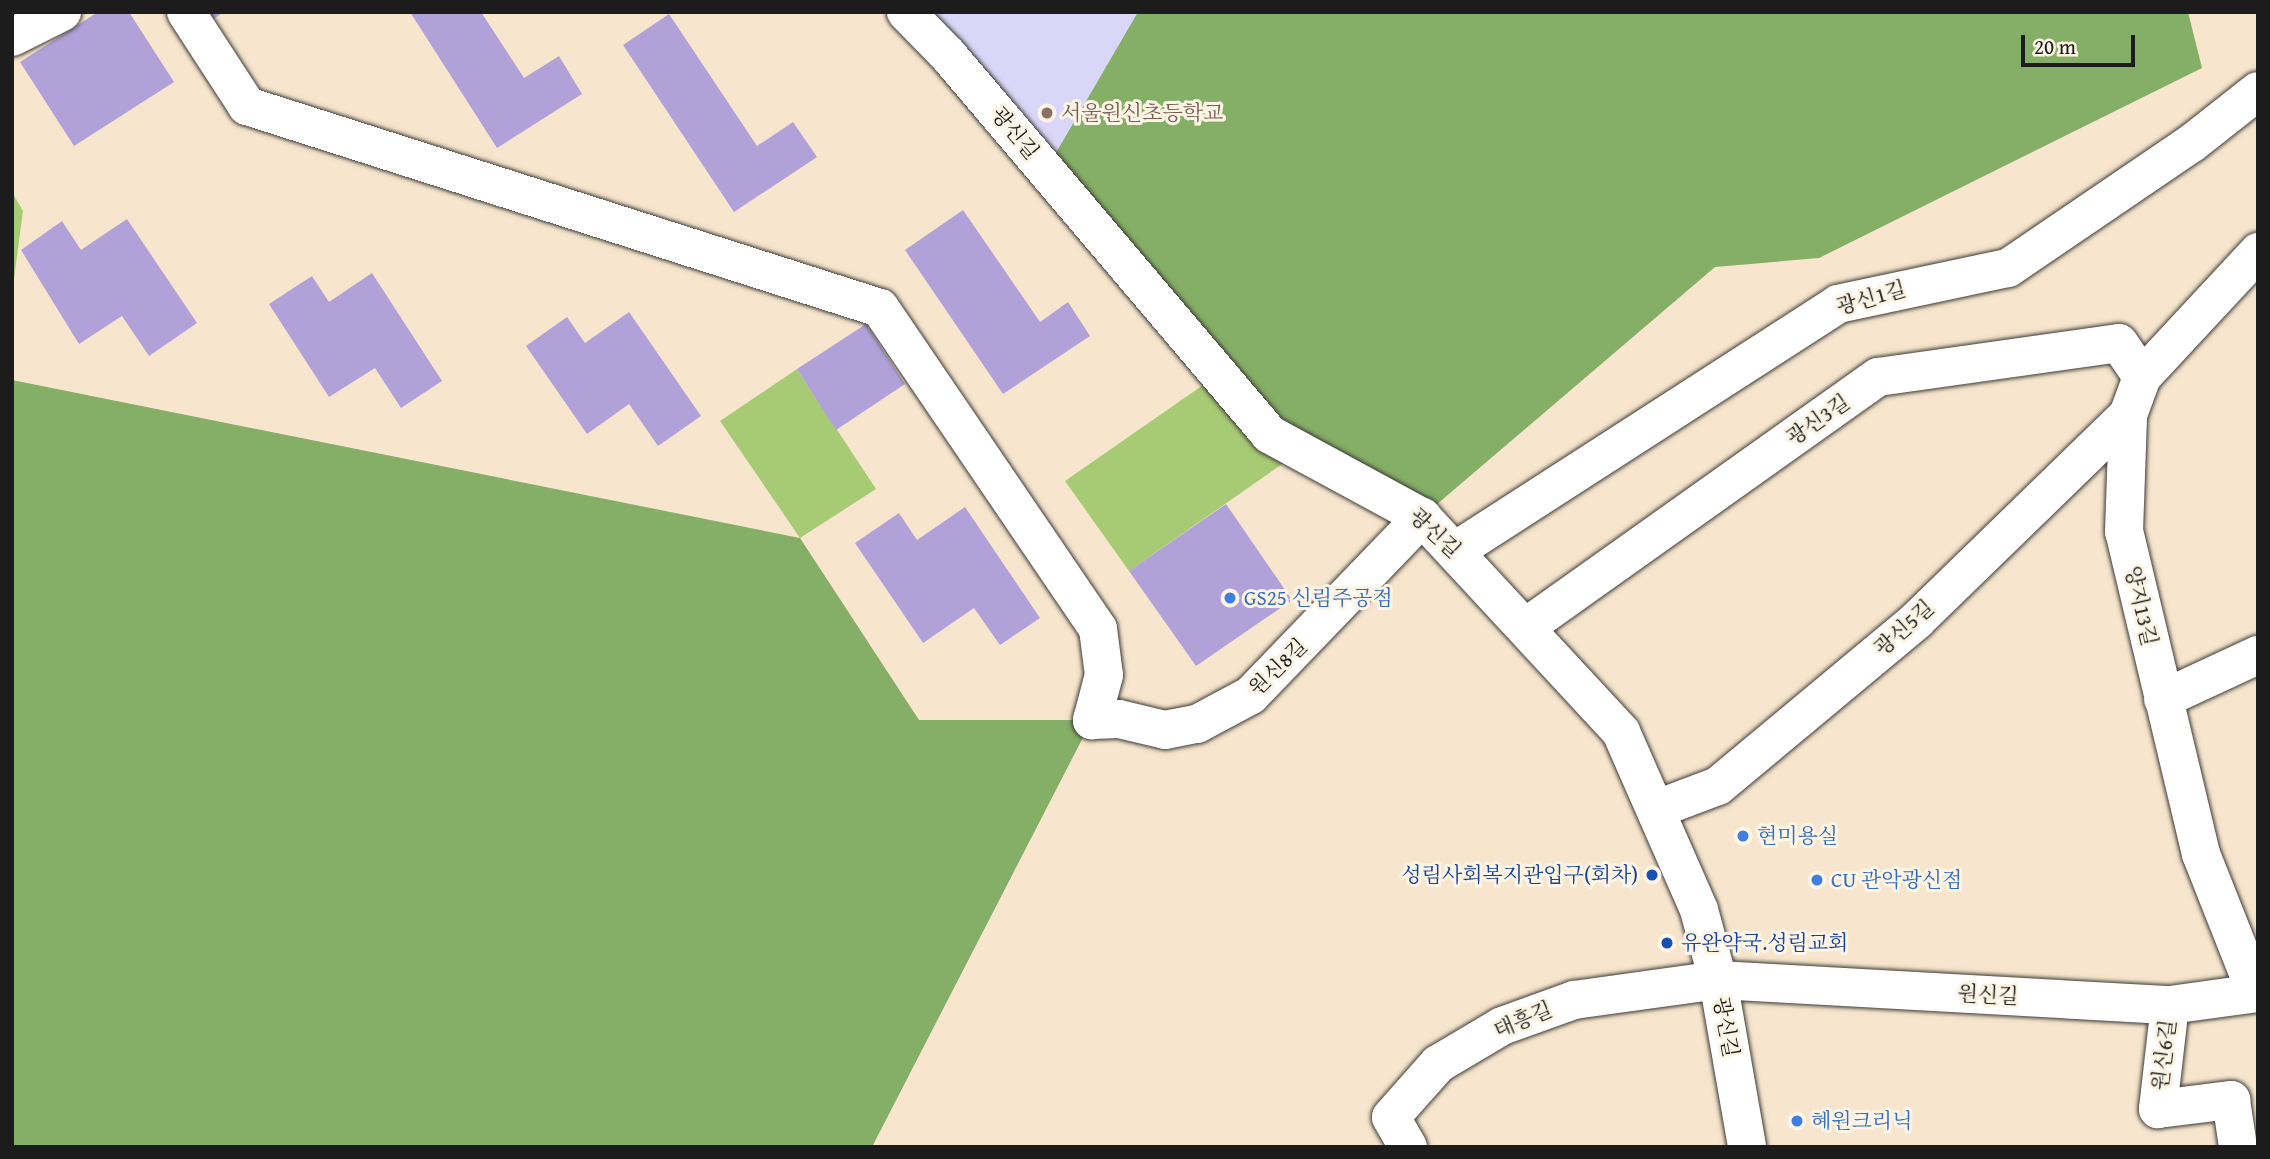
<!DOCTYPE html>
<meta charset="utf-8">
<style>
body{margin:0}
#map{position:relative;width:2270px;height:1159px;overflow:hidden;background:#f7e6cd;font-family:"Gentium Book Plus","Noto Serif KR",serif}
div>[style]{position:absolute}
[style*='--x']{left:calc(var(--x)*1px);top:calc(var(--y)*1px);width:calc(var(--w)*1px);rotate:calc(var(--a)*1deg)}
.built>*{inset:0;background:#dad6f7}
.green>*{inset:0;background:#a7cb75}
.forest>*{inset:0;background:#85af66}
.building>*{inset:0;background:#b0a2d8}
.roads{filter:drop-shadow(0 0 2px #3d3a37) drop-shadow(0 0 2px #3d3a37)}
.minor>*{height:38px;margin:-19px;padding:0 19px;transform-origin:19px;border-radius:19px;background:#fff}
.dots>*{width:19px;height:19px;translate:-50% -50%;box-sizing:border-box;border:4px solid #fcf5e5;border-radius:50%}
span{translate:-50% -50%;white-space:nowrap;text-align:center;line-height:1.15;-webkit-text-stroke:6px #fcf5e5;paint-order:stroke}
.education-label{font-size:21px;color:#785e54}
.left{translate:0 -50%;text-align:left}
.street-label{font-size:21px;color:#1c1c1c}
.shop-label{font-size:21px;color:#366cbe}
.transit-label{font-size:21px;color:#164399}
.right{translate:-100% -50%;text-align:right}
.frame{position:absolute;inset:0;border:14px solid #1c1c1c;pointer-events:none}
.scale{position:absolute;left:2021px;top:35px;width:114px;height:32px;box-sizing:border-box;border:4px solid #1c1c1c;border-top:0;padding-left:9px;font-size:21px;line-height:24px;white-space:nowrap;color:#1c1c1c;-webkit-text-stroke:5px #fcf5e5;paint-order:stroke}
</style>
<div id="map">
<div class="built">
<i style="clip-path:polygon(914px 12px,1140px 12px,1054px 157px)"></i>
</div>
<div class="green">
<i style="clip-path:polygon(12px 192px,23px 211px,12px 294px)"></i>
<i style="clip-path:polygon(797px 369px,876px 489px,800px 538px,720px 421px)"></i>
<i style="clip-path:polygon(1216px 376px,1298px 453px,1129px 571px,1065px 481px)"></i>
</div>
<div class="forest">
<i style="clip-path:polygon(1138px 12px,2188px 12px,2202px 68px,1819px 258px,1715px 267px,1422px 517px,1298px 453px,1046px 170px)"></i>
<i style="clip-path:polygon(12px 380px,800px 538px,919px 720px,1092px 720px,872px 1147px,12px 1147px)"></i>
</div>
<div class="building">
<i style="clip-path:polygon(98px 12px,129px 12px,174px 82px,74px 146px,20px 62px)"></i>
<i style="clip-path:polygon(208px 12px,224px 12px,213px 19px)"></i>
<i style="clip-path:polygon(410px 12px,481px 12px,524px 78px,559px 56px,582px 94px,497px 148px)"></i>
<i style="clip-path:polygon(669px 14px,757px 146px,793px 122px,817px 157px,734px 212px,623px 45px)"></i>
<i style="clip-path:polygon(963px 210px,1040px 322px,1068px 302px,1090px 336px,1003px 394px,905px 250px)"></i>
<i style="clip-path:polygon(127px 219px,197px 323px,149px 356px,122px 316px,79px 344px,21px 250px,62px 221px,81px 250px)"></i>
<i style="clip-path:polygon(372px 273px,442px 381px,401px 408px,375px 368px,329px 397px,269px 304px,312px 276px,329px 302px)"></i>
<i style="clip-path:polygon(629px 312px,701px 416px,658px 446px,629px 404px,587px 434px,526px 346px,567px 317px,585px 343px)"></i>
<i style="clip-path:polygon(866px 324px,905px 384px,836px 430px,797px 369px)"></i>
<i style="clip-path:polygon(1226px 504px,1292px 600px,1196px 666px,1129px 571px)"></i>
<i style="clip-path:polygon(965px 507px,1040px 618px,1000px 645px,974px 608px,923px 643px,855px 543px,899px 513px,917px 540px)"></i>
</div>
<div class="roads">
<div class="minor">
<i style="--x:186;--y:12;--w:112;--a:57"></i>
<i style="--x:247;--y:106;--w:664;--a:17.7"></i>
<i style="--x:880;--y:308;--w:388;--a:55.8"></i>
<i style="--x:1098;--y:629;--w:46;--a:82.6"></i>
<i style="--x:1104;--y:675;--w:47;--a:104.9"></i>
<i style="--x:1092;--y:720;--w:27;--a:-2"></i>
<i style="--x:1119;--y:719;--w:47;--a:13.4"></i>
<i style="--x:1165;--y:730;--w:33;--a:-11"></i>
<i style="--x:1197;--y:724;--w:61;--a:-28.2"></i>
<i style="--x:1251;--y:695;--w:247;--a:-46.1"></i>
<i style="--x:906;--y:12;--w:60;--a:45.7"></i>
<i style="--x:948;--y:55;--w:497;--a:49.7"></i>
<i style="--x:1269;--y:434;--w:174;--a:28.5"></i>
<i style="--x:1422;--y:517;--w:293;--a:47.2"></i>
<i style="--x:1621;--y:732;--w:194;--a:66.3"></i>
<i style="--x:1699;--y:910;--w:73;--a:74.8"></i>
<i style="--x:1718;--y:980;--w:169;--a:80.1"></i>
<i style="--x:12;--y:37;--w:56;--a:-26.6"></i>
<i style="--x:1455;--y:551;--w:456;--a:-32.8"></i>
<i style="--x:1838;--y:304;--w:174;--a:-12"></i>
<i style="--x:2008;--y:268;--w:222;--a:-34.2"></i>
<i style="--x:2192;--y:143;--w:84;--a:-38.2"></i>
<i style="--x:1526;--y:627;--w:432;--a:-35.4"></i>
<i style="--x:1878;--y:377;--w:243;--a:-8"></i>
<i style="--x:2119;--y:343;--w:41;--a:55.9"></i>
<i style="--x:2163;--y:699;--w:105;--a:-24.9"></i>
<i style="--x:1657;--y:809;--w:65;--a:-20.7"></i>
<i style="--x:1718;--y:786;--w:259;--a:-39.8"></i>
<i style="--x:1917;--y:620;--w:294;--a:-44.2"></i>
<i style="--x:2256;--y:993;--w:149;--a:-111.6"></i>
<i style="--x:2201;--y:854;--w:331;--a:-103.4"></i>
<i style="--x:2124;--y:532;--w:117;--a:-88"></i>
<i style="--x:2128;--y:415;--w:40;--a:-69.8"></i>
<i style="--x:2142;--y:377;--w:171;--a:-47.1"></i>
<i style="--x:2170;--y:1005;--w:105;--a:96.6"></i>
<i style="--x:2158;--y:1109;--w:74;--a:-7"></i>
<i style="--x:2231;--y:1100;--w:48;--a:81.5"></i>
<i style="--x:1408;--y:1147;--w:34;--a:-120"></i>
<i style="--x:1391;--y:1117;--w:71;--a:-48.4"></i>
<i style="--x:1438;--y:1064;--w:74;--a:-30.7"></i>
<i style="--x:1502;--y:1026;--w:77;--a:-19.9"></i>
<i style="--x:1574;--y:1000;--w:145;--a:-7.9"></i>
<i style="--x:1718;--y:980;--w:453;--a:3.2"></i>
<i style="--x:2170;--y:1005;--w:89;--a:-7.8"></i>
</div>
</div>
<div class="dots">
<i style="left:1047px;top:113px;background:#8d6e63"></i>
<i style="left:1230px;top:598px;background:#3f7fe0"></i>
<i style="left:1743px;top:836px;background:#3f7fe0"></i>
<i style="left:1652px;top:875px;background:#1a4fb4"></i>
<i style="left:1817px;top:880px;background:#3f7fe0"></i>
<i style="left:1667px;top:943px;background:#1a4fb4"></i>
<i style="left:1797px;top:1121px;background:#3f7fe0"></i>
</div>
<div class="education-label">
<span class="left" style="left:1061px;top:113px">서울원신초등학교</span>
</div>
<div class="street-label">
<span style="left:1015px;top:133px;rotate:50deg">광신길</span>
<span style="left:1871px;top:298px;rotate:-16deg">광신1길</span>
<span style="left:1818px;top:420px;rotate:-35deg">광신3길</span>
<span style="left:1435px;top:533px;rotate:43deg">광신길</span>
<span style="left:2141px;top:606px;rotate:77deg">양지13길</span>
<span style="left:1904px;top:628px;rotate:-42deg">광신5길</span>
<span style="left:1278px;top:667px;rotate:-44deg">원신8길</span>
<span style="left:1988px;top:995px;rotate:3deg">원신길</span>
<span style="left:1523px;top:1020px;rotate:-23deg">태흥길</span>
<span style="left:1726px;top:1027px;rotate:80deg">광신길</span>
<span style="left:2164px;top:1055px;rotate:-83deg">원신6길</span>
</div>
<div class="shop-label">
<span class="left" style="left:1244px;top:598px">GS25 신림주공점</span>
<span class="left" style="left:1757px;top:836px">현미용실</span>
<span class="left" style="left:1831px;top:880px">CU 관악광신점</span>
<span class="left" style="left:1811px;top:1121px">혜원크리닉</span>
</div>
<div class="transit-label">
<span class="right" style="left:1638px;top:875px">성림사회복지관입구(회차)</span>
<span class="left" style="left:1681px;top:943px">유완약국.성림교회</span>
</div>
<div class="frame"></div>
<div class="scale">20 m</div>
</div>
